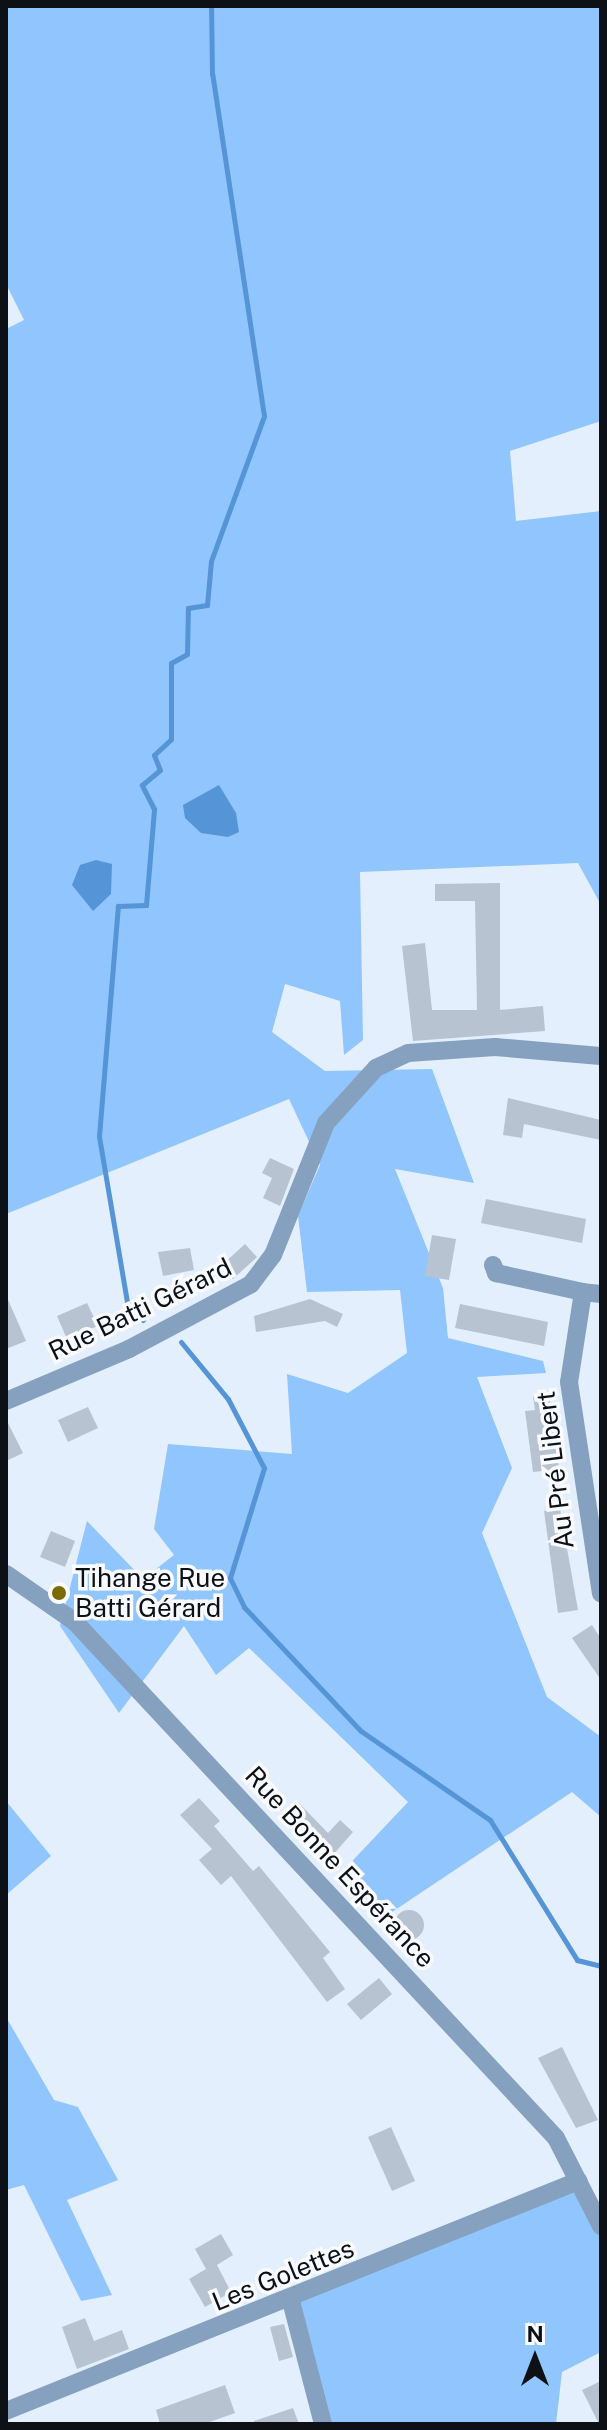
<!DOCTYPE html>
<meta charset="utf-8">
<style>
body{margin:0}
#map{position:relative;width:607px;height:2430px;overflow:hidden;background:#e3effd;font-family:"Public Sans",sans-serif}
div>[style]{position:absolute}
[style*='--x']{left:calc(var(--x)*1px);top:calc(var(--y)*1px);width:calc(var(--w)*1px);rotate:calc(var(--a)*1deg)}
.green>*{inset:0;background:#90c5fd}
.water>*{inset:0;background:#5595d7}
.stream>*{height:5px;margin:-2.5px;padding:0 2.5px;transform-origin:2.5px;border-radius:2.5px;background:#5595d7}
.building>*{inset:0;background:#b7c3d0}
.round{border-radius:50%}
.street>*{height:18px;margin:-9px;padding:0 9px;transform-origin:9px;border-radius:9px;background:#85a1bf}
.dots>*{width:22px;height:22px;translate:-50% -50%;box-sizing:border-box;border:4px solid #f9fbfe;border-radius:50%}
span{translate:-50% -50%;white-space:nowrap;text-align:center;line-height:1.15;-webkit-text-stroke:7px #f9fbfe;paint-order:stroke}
.street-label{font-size:26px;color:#0d1115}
.poi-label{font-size:26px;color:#0d1115}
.left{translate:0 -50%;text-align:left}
.frame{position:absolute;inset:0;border:8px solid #0d1115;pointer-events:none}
.north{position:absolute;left:495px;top:2318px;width:80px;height:80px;-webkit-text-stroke:6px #f9fbfe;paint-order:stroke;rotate:0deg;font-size:22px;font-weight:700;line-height:32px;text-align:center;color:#0d1115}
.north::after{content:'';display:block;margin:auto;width:28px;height:36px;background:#0d1115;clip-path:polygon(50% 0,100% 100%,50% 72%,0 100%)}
</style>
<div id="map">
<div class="green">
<i style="clip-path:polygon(6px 6px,601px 6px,601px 421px,510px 451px,516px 521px,601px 511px,601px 905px,578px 863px,360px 872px,363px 1040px,344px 1055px,340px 1001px,285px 984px,272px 1032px,325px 1071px,432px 1069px,474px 1183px,395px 1169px,443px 1288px,448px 1338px,543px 1361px,546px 1373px,477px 1377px,512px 1468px,482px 1533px,547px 1697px,601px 1737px,601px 1817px,572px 1792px,383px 1918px,340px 1874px,408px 1802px,249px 1648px,216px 1675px,184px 1626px,119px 1713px,60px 1626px,87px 1521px,143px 1579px,174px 1555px,154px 1529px,168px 1444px,292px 1454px,287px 1374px,348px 1393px,407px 1353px,400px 1290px,307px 1292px,298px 1216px,320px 1165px,289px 1099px,6px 1214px,6px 329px,24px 320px,6px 284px)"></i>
<i style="clip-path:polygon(6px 1801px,51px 1856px,6px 1895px)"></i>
<i style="clip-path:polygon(6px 2017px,54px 2100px,78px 2107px,118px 2180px,67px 2200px,112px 2295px,81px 2301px,24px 2185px,6px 2190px)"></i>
<i style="clip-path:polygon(578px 2181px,601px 2226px,601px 2352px,562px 2372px,556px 2424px,323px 2424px,291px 2301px)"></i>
</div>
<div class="water">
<i style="clip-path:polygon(219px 785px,236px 813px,239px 832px,228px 837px,201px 833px,185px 818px,183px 805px)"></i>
<i style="clip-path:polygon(96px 860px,112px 864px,111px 894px,93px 911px,72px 885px,80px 865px)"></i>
</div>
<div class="stream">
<i style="--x:143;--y:1320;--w:24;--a:-132"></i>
<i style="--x:127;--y:1302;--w:168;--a:-99.6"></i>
<i style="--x:99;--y:1136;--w:231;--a:-85.3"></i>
<i style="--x:118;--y:906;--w:28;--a:-2"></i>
<i style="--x:146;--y:905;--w:96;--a:-85.2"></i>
<i style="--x:154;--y:809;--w:27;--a:-117"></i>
<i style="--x:142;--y:785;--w:23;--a:-40"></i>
<i style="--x:160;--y:770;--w:16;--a:-112"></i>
<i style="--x:154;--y:755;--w:23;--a:-43"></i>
<i style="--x:171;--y:739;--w:76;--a:-90"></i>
<i style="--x:171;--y:663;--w:18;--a:-29"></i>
<i style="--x:187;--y:654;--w:46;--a:-88.8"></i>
<i style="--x:188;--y:608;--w:19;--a:-9"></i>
<i style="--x:207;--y:605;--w:44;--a:-84.8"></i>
<i style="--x:211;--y:561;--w:154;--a:-69.9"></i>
<i style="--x:264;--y:416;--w:346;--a:-98.6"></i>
<i style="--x:212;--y:74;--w:68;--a:-90.8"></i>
<i style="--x:181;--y:1342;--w:74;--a:50.5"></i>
<i style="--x:228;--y:1399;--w:78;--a:62.4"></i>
<i style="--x:264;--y:1468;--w:115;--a:107.2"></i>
<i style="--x:230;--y:1578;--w:32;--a:64"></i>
<i style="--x:244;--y:1607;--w:170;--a:46.7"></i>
<i style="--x:361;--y:1731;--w:157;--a:34.6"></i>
<i style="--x:490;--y:1820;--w:165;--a:58.1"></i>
<i style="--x:577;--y:1960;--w:25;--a:14"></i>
</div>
<div class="building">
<i style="clip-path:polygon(500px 883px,500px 1010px,543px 1006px,545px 1031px,413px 1041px,402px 946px,425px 943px,432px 1010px,477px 1010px,475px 901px,435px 901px,435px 884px)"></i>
<i style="clip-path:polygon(508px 1098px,601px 1120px,601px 1140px,524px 1124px,522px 1138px,503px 1135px)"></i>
<i style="clip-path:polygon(270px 1158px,294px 1169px,280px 1206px,263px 1198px,272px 1178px,262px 1173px)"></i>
<i style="clip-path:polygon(486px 1199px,586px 1219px,582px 1243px,481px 1223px)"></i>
<i style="clip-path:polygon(432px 1235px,456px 1239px,449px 1280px,425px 1276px)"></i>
<i style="clip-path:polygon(245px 1244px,257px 1257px,233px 1279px,221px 1266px)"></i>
<i style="clip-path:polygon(190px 1248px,194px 1270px,163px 1276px,158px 1252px)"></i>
<i style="clip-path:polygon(6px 1295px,26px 1341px,6px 1349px)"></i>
<i style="clip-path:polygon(310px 1299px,343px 1314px,337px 1327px,325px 1321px,256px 1332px,254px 1316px)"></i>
<i style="clip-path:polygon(87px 1303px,98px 1326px,67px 1339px,57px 1316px)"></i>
<i style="clip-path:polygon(460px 1304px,548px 1322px,544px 1346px,455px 1328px)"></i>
<i style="clip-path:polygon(549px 1395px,560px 1476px,544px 1478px,543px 1471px,533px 1472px,525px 1411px,535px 1410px,533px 1397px)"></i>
<i style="clip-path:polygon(88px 1407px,98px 1428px,68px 1442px,58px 1420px)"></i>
<i style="clip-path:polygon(6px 1419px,23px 1453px,6px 1461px)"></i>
<i style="clip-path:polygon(560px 1509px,578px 1610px,558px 1613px,544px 1511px)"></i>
<i style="clip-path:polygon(51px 1531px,75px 1541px,65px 1567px,40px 1557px)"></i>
<i style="clip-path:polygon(592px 1625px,601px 1639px,601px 1680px,572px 1638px)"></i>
<i style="clip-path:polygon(199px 1798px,220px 1821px,214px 1826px,253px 1871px,259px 1866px,330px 1952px,323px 1958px,345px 1989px,327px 2002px,231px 1876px,221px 1885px,199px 1860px,212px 1849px,180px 1815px)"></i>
<i style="clip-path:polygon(297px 1801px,328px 1833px,340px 1820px,353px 1832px,332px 1856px,287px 1811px)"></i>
<i class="round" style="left:394px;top:1910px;width:30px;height:30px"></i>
<i style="clip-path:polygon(379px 1978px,392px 1994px,361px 2020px,347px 2004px)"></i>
<i style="clip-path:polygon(562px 2047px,598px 2120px,576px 2128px,538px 2058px)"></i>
<i style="clip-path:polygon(391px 2127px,415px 2181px,392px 2191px,368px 2137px)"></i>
<i style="clip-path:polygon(221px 2234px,233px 2255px,217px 2265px,231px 2292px,205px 2307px,189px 2279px,206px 2269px,195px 2249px)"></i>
<i style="clip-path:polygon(85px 2318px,94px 2341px,122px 2330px,129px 2349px,77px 2369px,62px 2327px)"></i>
<i style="clip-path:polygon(284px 2324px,293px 2357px,279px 2361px,270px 2327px)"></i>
<i style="clip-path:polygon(601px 2381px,601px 2424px,599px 2424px,582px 2390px)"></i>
<i style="clip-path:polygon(225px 2385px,235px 2413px,204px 2424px,160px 2424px,156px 2410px)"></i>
<i style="clip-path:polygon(293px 2408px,299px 2424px,254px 2424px,254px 2421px)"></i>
</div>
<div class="street">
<i style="--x:493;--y:1265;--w:9;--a:69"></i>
<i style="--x:496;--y:1273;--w:89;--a:12.3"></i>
<i style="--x:601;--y:1294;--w:18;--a:-174"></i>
<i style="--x:583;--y:1292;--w:91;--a:98.8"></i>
<i style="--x:569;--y:1382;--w:214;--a:81.4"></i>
<i style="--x:6;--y:1401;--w:134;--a:-22.9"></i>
<i style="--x:129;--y:1349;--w:138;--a:-28"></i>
<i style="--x:251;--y:1284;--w:36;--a:-53"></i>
<i style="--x:273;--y:1255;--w:142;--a:-68.1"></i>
<i style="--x:326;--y:1123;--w:74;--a:-47.7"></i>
<i style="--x:376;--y:1068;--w:35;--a:-25"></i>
<i style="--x:408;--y:1053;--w:87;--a:-3.9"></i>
<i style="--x:495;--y:1047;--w:106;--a:4.9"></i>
<i style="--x:6;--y:1574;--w:84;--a:34.8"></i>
<i style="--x:75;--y:1622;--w:705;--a:47.01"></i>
<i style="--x:556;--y:2138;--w:99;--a:62.9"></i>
<i style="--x:291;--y:2301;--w:127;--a:75.4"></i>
<i style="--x:6;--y:2411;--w:617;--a:-21.9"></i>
</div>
<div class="dots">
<i style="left:59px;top:1593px;background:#796b05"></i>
</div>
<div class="street-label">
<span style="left:140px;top:1309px;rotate:-26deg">Rue Batti Gérard</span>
<span style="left:555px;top:1470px;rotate:-97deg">Au Pré Libert</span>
<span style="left:340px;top:1867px;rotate:47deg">Rue Bonne Espérance</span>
<span style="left:283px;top:2275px;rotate:-22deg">Les Golettes</span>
</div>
<div class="poi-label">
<span class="left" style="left:75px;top:1593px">Tihange Rue<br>Batti Gérard</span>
</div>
<div class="frame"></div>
<div class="north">N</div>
</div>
